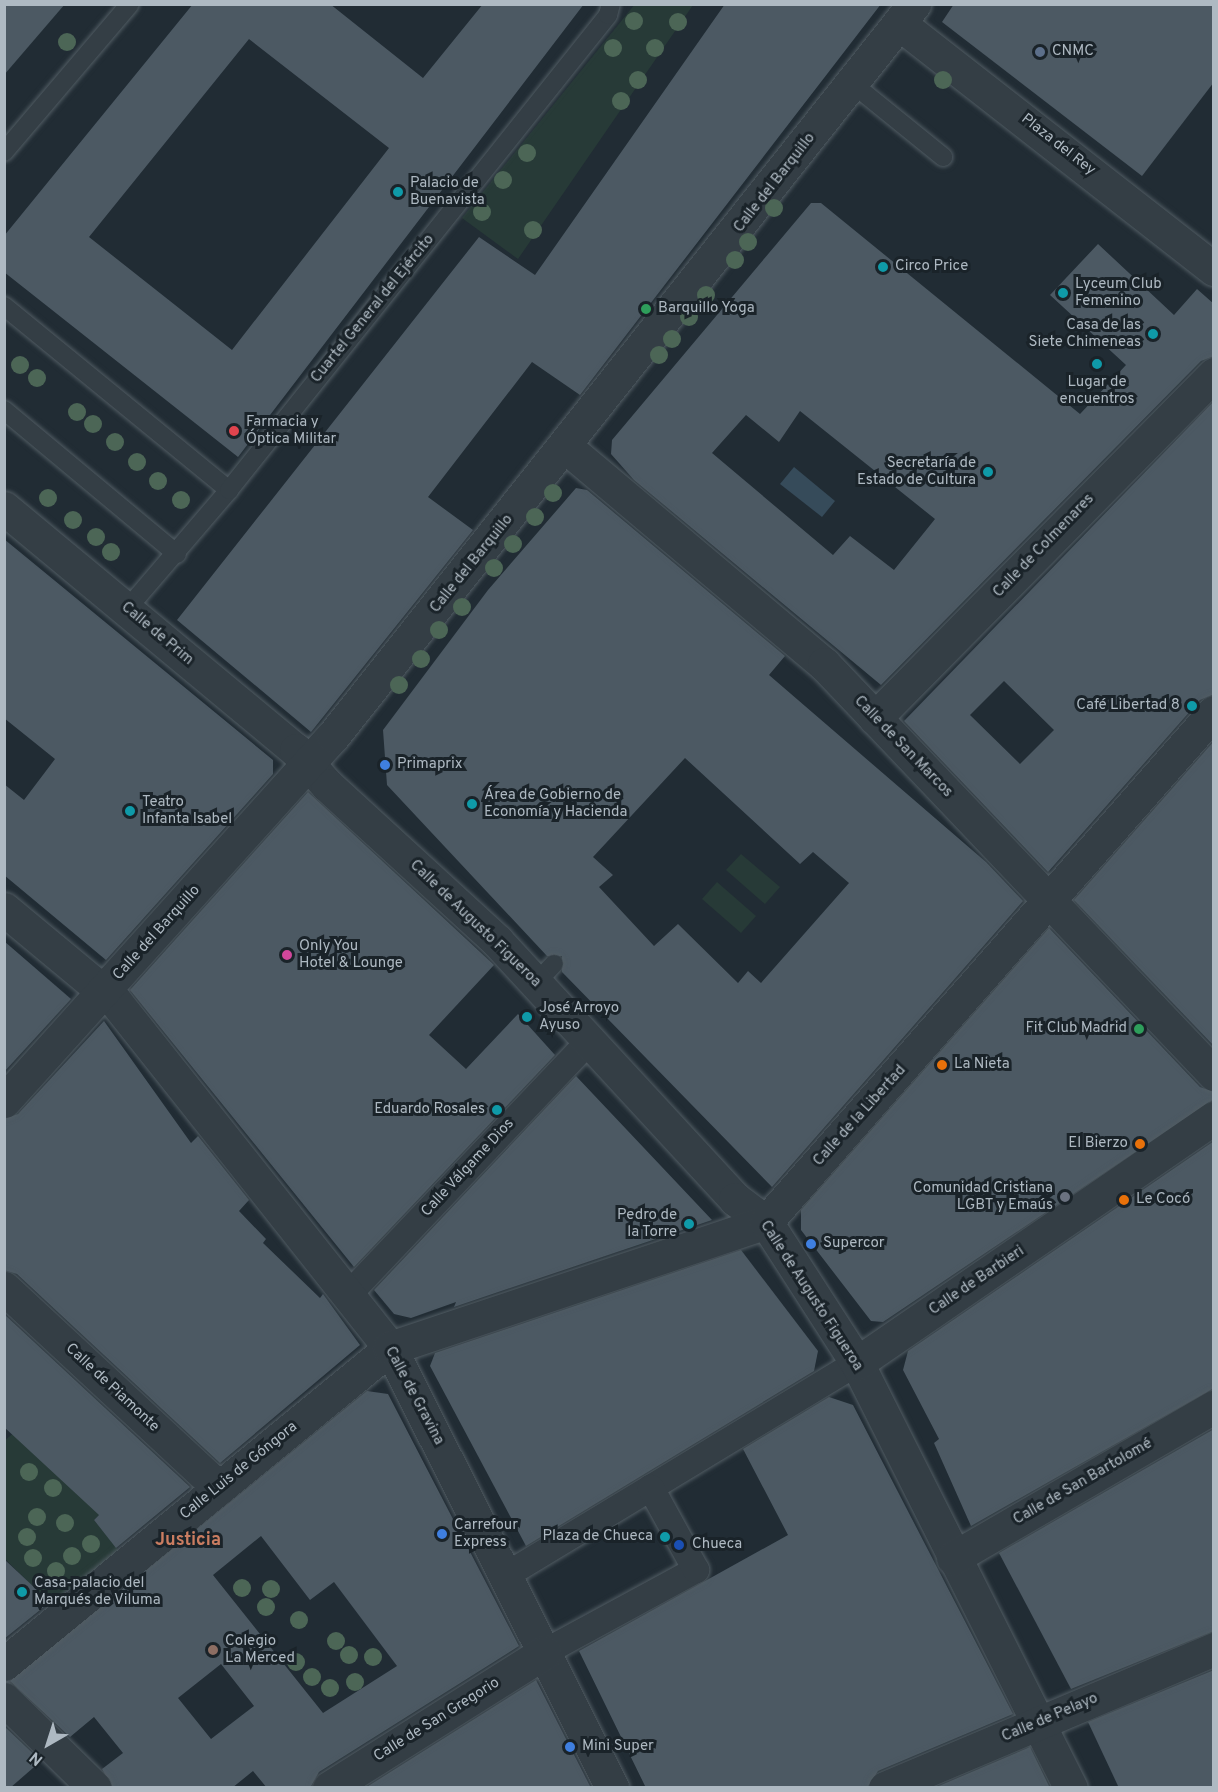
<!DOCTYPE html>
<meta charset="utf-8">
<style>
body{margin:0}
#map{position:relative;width:1218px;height:1792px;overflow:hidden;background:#212c34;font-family:Overpass,sans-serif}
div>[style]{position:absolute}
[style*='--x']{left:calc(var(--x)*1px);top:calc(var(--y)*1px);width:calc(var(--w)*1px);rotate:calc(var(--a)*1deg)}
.green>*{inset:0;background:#273a37}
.water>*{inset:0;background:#364b5a}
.building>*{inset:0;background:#4c5963}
.roads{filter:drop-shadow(0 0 2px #515c63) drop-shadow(0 0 2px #515c63)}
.service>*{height:18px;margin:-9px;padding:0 9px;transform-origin:9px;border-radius:9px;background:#343e45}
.pedestrian>*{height:26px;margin:-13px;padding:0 13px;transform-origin:13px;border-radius:13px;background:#343e45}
.minor>*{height:33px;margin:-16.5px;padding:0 16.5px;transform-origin:16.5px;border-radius:16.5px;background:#343e45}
.trees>*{width:18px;height:18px;margin:-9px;border-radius:50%;background:#4c6656}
.dots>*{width:16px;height:16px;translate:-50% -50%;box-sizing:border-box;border:3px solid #1a2329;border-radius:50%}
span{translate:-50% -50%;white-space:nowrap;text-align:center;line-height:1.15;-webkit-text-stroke:6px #1a2329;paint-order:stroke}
.poi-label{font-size:15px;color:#aeb9c2}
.left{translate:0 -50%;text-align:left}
.right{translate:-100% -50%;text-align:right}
.street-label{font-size:15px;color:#aeb9c2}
.quarter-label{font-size:18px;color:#ca7d61;font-weight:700}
.frame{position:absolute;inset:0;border:6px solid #aeb9c2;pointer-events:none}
.north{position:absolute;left:18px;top:1714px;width:60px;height:60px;-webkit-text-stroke:4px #1a2329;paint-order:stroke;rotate:219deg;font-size:16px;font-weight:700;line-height:24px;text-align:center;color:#aeb9c2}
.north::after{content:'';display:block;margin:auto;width:21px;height:27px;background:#aeb9c2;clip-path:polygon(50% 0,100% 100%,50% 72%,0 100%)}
</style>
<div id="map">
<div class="green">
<i style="clip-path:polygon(635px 4px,693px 5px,518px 259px,462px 218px)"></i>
<i style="clip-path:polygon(741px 854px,780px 887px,765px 904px,726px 870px)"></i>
<i style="clip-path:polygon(717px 882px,756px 916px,741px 933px,702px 899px)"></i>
<i style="clip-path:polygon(16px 1431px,114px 1501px,94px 1520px,119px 1551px,50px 1603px,5px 1559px,4px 1441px)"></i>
</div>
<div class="water">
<i style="clip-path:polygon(794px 467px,835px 501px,822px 517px,780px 484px)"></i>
</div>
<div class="building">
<i style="clip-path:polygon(4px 4px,65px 4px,4px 75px)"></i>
<i style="clip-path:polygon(evenodd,193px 4px,330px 4px,423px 78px,483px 4px,584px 4px,238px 457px,4px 272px,4px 236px,193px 4px,249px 39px,389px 148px,232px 350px,89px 237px,249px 39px)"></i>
<i style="clip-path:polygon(725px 4px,881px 4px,580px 395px,532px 362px,428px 497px,473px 530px,311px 732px,177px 620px,479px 237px,535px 275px)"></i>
<i style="clip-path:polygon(954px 4px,1214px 4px,1214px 82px,1142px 176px,942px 22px)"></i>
<i style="clip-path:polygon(evenodd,811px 203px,821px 203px,1080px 414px,1126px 365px,1050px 295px,1098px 244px,1174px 315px,1197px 289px,1214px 304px,1214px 356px,1201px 361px,881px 685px,634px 480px,611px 454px,612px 440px,811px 203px,800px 411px,935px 519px,894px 570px,850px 536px,833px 555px,712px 453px,746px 415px,779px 442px,800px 411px)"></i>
<i style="clip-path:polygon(evenodd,1214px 401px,1214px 694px,1200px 700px,1048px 872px,904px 721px,1214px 401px,1004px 681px,1054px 730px,1020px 764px,970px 715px,1004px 681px)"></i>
<i style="clip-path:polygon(evenodd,576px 488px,587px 490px,785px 656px,769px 675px,986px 862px,1023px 901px,772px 1187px,562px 972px,562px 956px,547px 956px,387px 785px,383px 730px,488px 590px,576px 488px,685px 758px,800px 864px,813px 852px,849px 883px,761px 983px,748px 971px,738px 983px,678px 924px,654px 946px,599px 887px,613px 875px,593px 857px,685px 758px)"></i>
<i style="clip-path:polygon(4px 539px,273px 760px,273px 774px,106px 960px,4px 875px,4px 784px,24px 800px,55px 759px,4px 718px)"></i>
<i style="clip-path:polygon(1214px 741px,1214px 1046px,1074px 900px)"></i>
<i style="clip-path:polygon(308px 792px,494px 965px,429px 1035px,466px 1069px,518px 1014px,555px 1055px,354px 1267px,130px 990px)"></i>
<i style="clip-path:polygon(1049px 928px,1200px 1087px,1214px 1092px,1214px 1099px,883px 1322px,871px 1321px,801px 1230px,801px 1210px)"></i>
<i style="clip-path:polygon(4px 941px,71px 999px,4px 1072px)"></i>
<i style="clip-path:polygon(104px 1021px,191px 1143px,198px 1136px,249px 1200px,239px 1211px,266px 1239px,263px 1243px,320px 1298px,323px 1294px,360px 1345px,220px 1463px,17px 1274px,4px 1270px,4px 1119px,18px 1114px)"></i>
<i style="clip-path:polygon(576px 1076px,712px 1220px,454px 1307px,456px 1302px,411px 1318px,394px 1314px,374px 1290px)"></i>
<i style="clip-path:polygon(1214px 1141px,1214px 1388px,971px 1526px,934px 1443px,939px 1439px,903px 1370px,908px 1351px)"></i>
<i style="clip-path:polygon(741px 1250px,818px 1351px,814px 1371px,526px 1546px,430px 1366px,435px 1353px)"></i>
<i style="clip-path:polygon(4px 1314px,190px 1487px,116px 1548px,94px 1520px,99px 1515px,4px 1427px)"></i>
<i style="clip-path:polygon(evenodd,367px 1391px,388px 1394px,519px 1646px,319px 1772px,310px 1788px,267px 1788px,253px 1771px,232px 1788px,113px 1788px,102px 1769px,123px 1753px,94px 1717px,70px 1737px,10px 1681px,367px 1391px,261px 1536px,310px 1600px,334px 1582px,397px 1666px,323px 1713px,213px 1575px,261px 1536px,367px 1391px,221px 1664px,254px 1706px,211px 1739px,178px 1698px,221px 1664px)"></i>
<i style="clip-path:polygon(829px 1397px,853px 1405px,1013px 1714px,878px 1771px,867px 1788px,646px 1788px,579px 1651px,788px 1535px,743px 1449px)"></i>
<i style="clip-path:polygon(1214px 1429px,1214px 1631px,1071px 1689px,999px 1553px)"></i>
<i style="clip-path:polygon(4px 1559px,50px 1602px,4px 1639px)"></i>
<i style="clip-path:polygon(1214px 1670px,1214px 1788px,1119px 1788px,1088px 1722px)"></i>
<i style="clip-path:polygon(536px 1680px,591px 1788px,365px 1788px)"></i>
<i style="clip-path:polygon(4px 1726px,41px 1761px,10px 1788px,4px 1788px)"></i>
<i style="clip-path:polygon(1030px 1747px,1050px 1788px,934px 1788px)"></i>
</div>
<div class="roads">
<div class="service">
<i style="--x:853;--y:84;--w:116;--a:39"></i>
<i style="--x:4;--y:152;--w:194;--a:-49.6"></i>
<i style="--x:4;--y:306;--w:291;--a:39.3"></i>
<i style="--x:4;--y:410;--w:225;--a:39.8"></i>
<i style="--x:127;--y:609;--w:157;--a:-49.4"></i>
<i style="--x:229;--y:490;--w:608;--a:-51.41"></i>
<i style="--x:608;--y:15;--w:11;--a:-75"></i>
<i style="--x:537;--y:982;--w:25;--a:-47"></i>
</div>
<div class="pedestrian">
<i style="--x:349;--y:1294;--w:347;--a:-46.5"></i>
<i style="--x:505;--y:1576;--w:411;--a:-31.2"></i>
<i style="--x:545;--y:1652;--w:172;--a:-28.5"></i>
<i style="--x:696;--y:1570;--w:94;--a:-118.8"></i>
</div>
<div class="minor">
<i style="--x:900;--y:24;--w:398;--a:38"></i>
<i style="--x:566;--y:447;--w:337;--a:40.1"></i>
<i style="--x:824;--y:664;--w:566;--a:46.43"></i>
<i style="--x:4;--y:508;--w:379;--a:39.7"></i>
<i style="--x:296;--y:750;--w:47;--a:48.5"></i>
<i style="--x:327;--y:785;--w:231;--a:42.5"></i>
<i style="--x:497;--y:941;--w:351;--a:47.3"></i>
<i style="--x:735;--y:1199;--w:39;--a:37"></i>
<i style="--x:766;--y:1222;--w:168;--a:57.2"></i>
<i style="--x:857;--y:1363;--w:476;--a:63.3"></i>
<i style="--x:875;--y:718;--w:483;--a:-45.4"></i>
<i style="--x:4;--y:909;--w:144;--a:39.7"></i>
<i style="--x:115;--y:1001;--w:443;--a:51.6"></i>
<i style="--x:390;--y:1348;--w:493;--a:63.2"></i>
<i style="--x:4;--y:1101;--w:491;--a:-48"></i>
<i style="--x:333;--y:736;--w:935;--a:-51.56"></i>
<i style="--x:4;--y:1288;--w:294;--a:42.9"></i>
<i style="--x:857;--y:1363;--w:433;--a:-34.5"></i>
<i style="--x:953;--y:1558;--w:302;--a:-30.1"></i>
<i style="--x:4;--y:1664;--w:499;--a:-39.3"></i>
<i style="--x:390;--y:1348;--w:397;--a:-18.5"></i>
<i style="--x:766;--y:1222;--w:679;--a:-48.7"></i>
<i style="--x:4;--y:1699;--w:127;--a:44.4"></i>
<i style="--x:329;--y:1788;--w:255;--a:-32.2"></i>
<i style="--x:885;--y:1788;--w:357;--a:-22.9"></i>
</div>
</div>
<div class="trees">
<i style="left:634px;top:21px"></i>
<i style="left:678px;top:22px"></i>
<i style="left:67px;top:42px"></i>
<i style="left:613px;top:48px"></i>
<i style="left:655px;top:48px"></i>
<i style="left:638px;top:80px"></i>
<i style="left:943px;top:80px"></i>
<i style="left:621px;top:101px"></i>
<i style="left:527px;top:153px"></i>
<i style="left:503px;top:180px"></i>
<i style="left:774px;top:208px"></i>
<i style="left:482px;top:212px"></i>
<i style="left:533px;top:230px"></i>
<i style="left:748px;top:242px"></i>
<i style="left:735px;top:260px"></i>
<i style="left:706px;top:295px"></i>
<i style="left:689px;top:317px"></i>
<i style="left:672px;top:339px"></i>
<i style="left:659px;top:355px"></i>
<i style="left:20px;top:365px"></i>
<i style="left:37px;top:378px"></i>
<i style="left:77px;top:412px"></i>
<i style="left:93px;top:424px"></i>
<i style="left:115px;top:442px"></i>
<i style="left:137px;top:462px"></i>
<i style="left:158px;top:481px"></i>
<i style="left:553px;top:493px"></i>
<i style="left:48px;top:498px"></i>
<i style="left:181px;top:500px"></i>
<i style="left:535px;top:517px"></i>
<i style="left:73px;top:520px"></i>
<i style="left:96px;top:537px"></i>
<i style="left:513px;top:544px"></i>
<i style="left:111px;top:552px"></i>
<i style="left:494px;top:568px"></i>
<i style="left:462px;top:607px"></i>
<i style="left:439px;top:630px"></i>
<i style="left:421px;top:659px"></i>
<i style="left:399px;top:685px"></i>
<i style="left:29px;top:1472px"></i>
<i style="left:53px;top:1488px"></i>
<i style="left:37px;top:1517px"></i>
<i style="left:65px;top:1523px"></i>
<i style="left:27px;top:1537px"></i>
<i style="left:91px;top:1544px"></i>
<i style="left:72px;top:1556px"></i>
<i style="left:33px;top:1558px"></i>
<i style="left:56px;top:1571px"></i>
<i style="left:242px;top:1588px"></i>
<i style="left:271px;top:1589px"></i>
<i style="left:266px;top:1607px"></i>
<i style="left:299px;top:1620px"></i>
<i style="left:336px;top:1641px"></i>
<i style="left:349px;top:1655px"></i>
<i style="left:373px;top:1657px"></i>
<i style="left:296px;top:1662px"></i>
<i style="left:312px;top:1677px"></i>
<i style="left:355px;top:1682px"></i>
<i style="left:330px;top:1688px"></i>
</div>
<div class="dots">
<i style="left:1040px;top:52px;background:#5c6f8a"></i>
<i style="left:398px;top:192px;background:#0f9aa8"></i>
<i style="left:883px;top:267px;background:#0f9aa8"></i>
<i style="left:1063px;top:293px;background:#0f9aa8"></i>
<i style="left:646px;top:309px;background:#2e9e5b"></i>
<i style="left:1153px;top:334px;background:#0f9aa8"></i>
<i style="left:1097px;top:364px;background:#0f9aa8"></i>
<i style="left:234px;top:431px;background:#e0444e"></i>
<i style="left:988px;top:472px;background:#0f9aa8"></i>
<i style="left:1192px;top:706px;background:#0f9aa8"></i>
<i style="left:385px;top:765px;background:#3f7fe0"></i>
<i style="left:472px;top:804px;background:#0f9aa8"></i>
<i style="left:130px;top:811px;background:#0f9aa8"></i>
<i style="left:287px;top:955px;background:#d1479c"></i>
<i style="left:527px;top:1017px;background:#0f9aa8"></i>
<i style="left:1139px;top:1029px;background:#2e9e5b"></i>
<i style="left:942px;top:1065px;background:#e8710a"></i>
<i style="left:497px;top:1110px;background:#0f9aa8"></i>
<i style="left:1140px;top:1144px;background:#e8710a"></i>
<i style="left:1065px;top:1197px;background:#6b7280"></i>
<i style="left:1124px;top:1200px;background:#e8710a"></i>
<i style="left:689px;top:1224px;background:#0f9aa8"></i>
<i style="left:811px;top:1244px;background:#3f7fe0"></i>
<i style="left:442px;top:1534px;background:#3f7fe0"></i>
<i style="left:665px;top:1537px;background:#0f9aa8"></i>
<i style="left:679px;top:1545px;background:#1a4fb4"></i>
<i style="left:22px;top:1592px;background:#0f9aa8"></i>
<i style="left:213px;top:1650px;background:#8d6e63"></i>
<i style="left:570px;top:1747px;background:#3f7fe0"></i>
</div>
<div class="poi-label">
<span class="left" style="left:1052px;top:52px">CNMC</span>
<span class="left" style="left:410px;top:192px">Palacio de<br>Buenavista</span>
<span class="left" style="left:895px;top:267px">Circo Price</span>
<span class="left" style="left:1075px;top:293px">Lyceum Club<br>Femenino</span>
<span class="left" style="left:658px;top:309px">Barquillo Yoga</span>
<span class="right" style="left:1141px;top:334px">Casa de las<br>Siete Chimeneas</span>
<span style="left:1097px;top:391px">Lugar de<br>encuentros</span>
<span class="left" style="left:246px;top:431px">Farmacia y<br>Óptica Militar</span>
<span class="right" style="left:976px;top:472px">Secretaría de<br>Estado de Cultura</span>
<span class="right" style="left:1180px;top:706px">Café Libertad 8</span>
<span class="left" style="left:397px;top:765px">Primaprix</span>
<span class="left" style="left:484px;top:804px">Área de Gobierno de<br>Economía y Hacienda</span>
<span class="left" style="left:142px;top:811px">Teatro<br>Infanta Isabel</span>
<span class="left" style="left:299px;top:955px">Only You<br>Hotel &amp; Lounge</span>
<span class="left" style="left:539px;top:1017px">José Arroyo<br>Ayuso</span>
<span class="right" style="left:1127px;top:1029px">Fit Club Madrid</span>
<span class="left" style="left:954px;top:1065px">La Nieta</span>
<span class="right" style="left:485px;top:1110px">Eduardo Rosales</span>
<span class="right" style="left:1128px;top:1144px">El Bierzo</span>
<span class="right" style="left:1053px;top:1197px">Comunidad Cristiana<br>LGBT y Emaús</span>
<span class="left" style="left:1136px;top:1200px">Le Cocó</span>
<span class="right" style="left:677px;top:1224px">Pedro de<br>la Torre</span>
<span class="left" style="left:823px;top:1244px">Supercor</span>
<span class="left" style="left:454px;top:1534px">Carrefour<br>Express</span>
<span class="right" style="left:653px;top:1537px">Plaza de Chueca</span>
<span class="left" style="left:692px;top:1545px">Chueca</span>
<span class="left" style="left:34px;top:1592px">Casa-palacio del<br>Marqués de Viluma</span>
<span class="left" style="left:225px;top:1650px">Colegio<br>La Merced</span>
<span class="left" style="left:582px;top:1747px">Mini Super</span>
</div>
<div class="street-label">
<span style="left:1058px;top:145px;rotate:38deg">Plaza del Rey</span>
<span style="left:775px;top:183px;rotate:-52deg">Calle del Barquillo</span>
<span style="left:373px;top:309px;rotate:-51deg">Cuartel General del Ejército</span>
<span style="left:1044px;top:546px;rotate:-46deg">Calle de Colmenares</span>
<span style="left:472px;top:564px;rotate:-51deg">Calle del Barquillo</span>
<span style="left:157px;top:634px;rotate:40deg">Calle de Prim</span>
<span style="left:903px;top:747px;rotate:46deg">Calle de San Marcos</span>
<span style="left:475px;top:924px;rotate:44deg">Calle de Augusto Figueroa</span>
<span style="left:157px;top:933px;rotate:-48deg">Calle del Barquillo</span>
<span style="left:860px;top:1116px;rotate:-48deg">Calle de la Libertad</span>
<span style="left:468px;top:1168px;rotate:-47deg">Calle Válgame Dios</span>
<span style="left:977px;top:1281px;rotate:-34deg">Calle de Barbieri</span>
<span style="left:811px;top:1296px;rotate:57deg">Calle de Augusto Figueroa</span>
<span style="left:112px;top:1388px;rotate:43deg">Calle de Piamonte</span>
<span style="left:414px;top:1396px;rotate:62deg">Calle de Gravina</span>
<span style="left:239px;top:1471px;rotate:-39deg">Calle Luis de Góngora</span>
<span style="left:1083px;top:1482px;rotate:-30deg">Calle de San Bartolomé</span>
<span style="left:1050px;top:1718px;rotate:-23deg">Calle de Pelayo</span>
<span style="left:437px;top:1720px;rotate:-32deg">Calle de San Gregorio</span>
</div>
<div class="quarter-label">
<span style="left:188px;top:1541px">Justicia</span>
</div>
<div class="frame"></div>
<div class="north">N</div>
</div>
